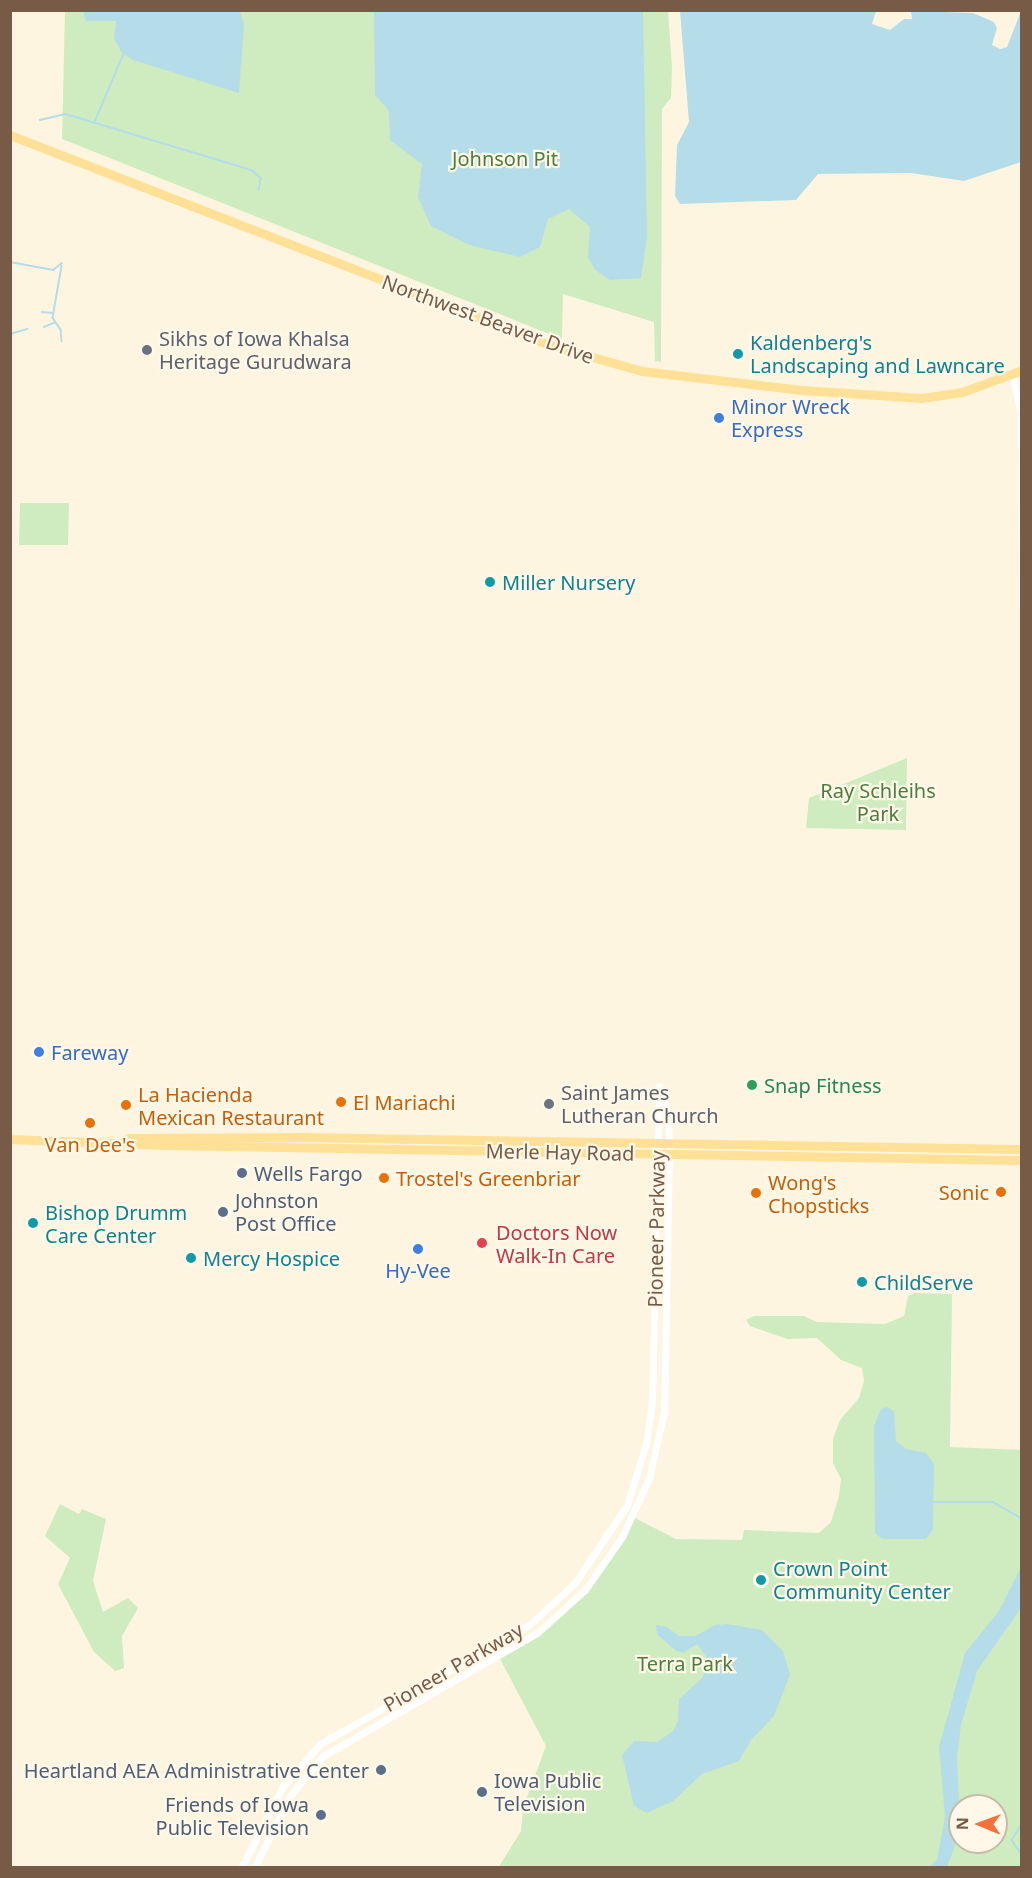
<!DOCTYPE html>
<style>
body{margin:0}
#map{position:relative;width:1032px;height:1878px;overflow:hidden;background:#fef5e1;font-family:"Noto Sans",sans-serif}
div>[style]{position:absolute}
[style*='--x']{left:calc(var(--x)*1px);top:calc(var(--y)*1px);width:calc(var(--w)*1px);rotate:calc(var(--a)*1deg)}
.green>*{inset:0;background:#ceecbf}
.water>*{inset:0;background:#b4dde9}
.stream>*{height:1.5px;margin:-0.75px;padding:0 0.75px;transform-origin:0.75px;border-radius:0.75px;background:#b4dde9}
.minor>*{height:7px;margin:-3.5px;padding:0 3.5px;transform-origin:3.5px;border-radius:3.5px;background:#fff}
.major>*{height:9px;margin:-4.5px;padding:0 4.5px;transform-origin:4.5px;border-radius:4.5px;background:#ffe097}
.dots>*{width:16px;height:16px;translate:-50% -50%;box-sizing:border-box;border:3px solid #fff8e9;border-radius:50%}
span{translate:-50% -50%;white-space:nowrap;text-align:center;line-height:1.15;-webkit-text-stroke:4.5px #fff8e9;paint-order:stroke}
.park-label{font-size:20px;color:#4c7e3d}
.street-label{font-size:20px;color:#775b46}
.worship-label{font-size:20px;color:#5b616d}
.left{translate:0 -50%;text-align:left}
.culture-label{font-size:20px;color:#0d838f}
.shop-label{font-size:20px;color:#366cbe}
.leisure-label{font-size:20px;color:#27864d}
.food-label{font-size:20px;color:#c56008}
.right{translate:-100% -50%;text-align:right}
.service-label{font-size:20px;color:#4e5e75}
.health-label{font-size:20px;color:#be3a42}
.frame{position:absolute;inset:0;border:12px solid #775b46;pointer-events:none}
.north{position:absolute;left:948px;top:1794px;width:60px;height:60px;box-sizing:border-box;background:#fff8e9;border:2px solid #c9b9a8;border-radius:50%;rotate:271deg;font-size:16px;font-weight:700;line-height:24px;text-align:center;color:#775b46}
.north::after{content:'';display:block;margin:auto;width:21px;height:27px;background:#f2723c;clip-path:polygon(50% 0,100% 100%,50% 72%,0 100%)}
</style>
<div id="map">
<div class="green">
<i style="clip-path:polygon(65px 11px,668px 11px,672px 68px,671px 98px,662px 109px,661px 362px,655px 361px,654px 322px,563px 294px,562px 339px,62px 139px)"></i>
<i style="clip-path:polygon(20px 503px,69px 503px,68px 545px,19px 545px)"></i>
<i style="clip-path:polygon(907px 758px,906px 830px,806px 828px,809px 798px)"></i>
<i style="clip-path:polygon(evenodd,915px 1293px,952px 1294px,950px 1447px,1021px 1450px,1021px 1867px,498px 1868px,521px 1831px,523px 1808px,546px 1746px,499px 1657px,516px 1648px,585px 1590px,633px 1517px,676px 1539px,742px 1540px,744px 1530px,819px 1533px,831px 1522px,839px 1496px,841px 1479px,833px 1463px,833px 1439px,840px 1420px,859px 1398px,864px 1381px,862px 1368px,841px 1360px,817px 1338px,787px 1339px,750px 1326px,746px 1320px,754px 1316px,804px 1316px,817px 1322px,885px 1324px,904px 1316px,908px 1296px,915px 1293px,960px 1806px,996px 1806px,996px 1842px,960px 1842px,960px 1806px)"></i>
<i style="clip-path:polygon(60px 1504px,79px 1514px,82px 1509px,106px 1519px,93px 1581px,103px 1612px,128px 1598px,138px 1608px,122px 1636px,124px 1668px,115px 1671px,94px 1652px,58px 1584px,70px 1558px,45px 1536px)"></i>
</div>
<div class="water">
<i style="clip-path:polygon(83px 11px,240px 11px,244px 25px,239px 93px,133px 60px,122px 53px,114px 38px,116px 21px,86px 21px)"></i>
<i style="clip-path:polygon(374px 11px,643px 11px,647px 237px,641px 278px,610px 280px,595px 270px,588px 257px,590px 227px,569px 209px,548px 219px,540px 247px,520px 257px,469px 245px,431px 226px,418px 197px,422px 164px,390px 140px,389px 111px,375px 95px)"></i>
<i style="clip-path:polygon(680px 11px,876px 11px,872px 24px,890px 30px,904px 19px,912px 19px,911px 11px,973px 13px,994px 22px,997px 28px,992px 45px,1000px 49px,1007px 47px,1021px 11px,1021px 162px,964px 181px,911px 173px,818px 174px,796px 200px,680px 204px,675px 196px,677px 145px,689px 122px)"></i>
<i style="clip-path:polygon(887px 1407px,894px 1411px,896px 1441px,906px 1449px,926px 1453px,934px 1464px,933px 1530px,926px 1539px,882px 1539px,875px 1533px,874px 1426px,881px 1409px)"></i>
<i style="clip-path:polygon(1021px 1567px,1021px 1608px,977px 1671px,961px 1725px,957px 1757px,960px 1827px,955px 1846px,947px 1867px,929px 1867px,937px 1860px,945px 1817px,939px 1747px,965px 1653px,999px 1611px)"></i>
<i style="clip-path:polygon(656px 1625px,667px 1627px,679px 1636px,695px 1636px,715px 1625px,727px 1624px,762px 1630px,783px 1651px,790px 1675px,774px 1716px,751px 1740px,739px 1761px,702px 1774px,673px 1801px,647px 1813px,634px 1806px,622px 1755px,634px 1741px,657px 1742px,673px 1731px,678px 1721px,679px 1699px,703px 1677px,709px 1661px,697px 1644px,683px 1653px,675px 1650px,657px 1634px)"></i>
</div>
<div class="stream">
<i style="--x:40;--y:120;--w:27;--a:-13"></i>
<i style="--x:66;--y:114;--w:194;--a:16.8"></i>
<i style="--x:252;--y:170;--w:12;--a:42"></i>
<i style="--x:261;--y:178;--w:12;--a:99"></i>
<i style="--x:95;--y:121;--w:72;--a:-67"></i>
<i style="--x:10;--y:262;--w:44;--a:10.5"></i>
<i style="--x:53;--y:270;--w:11;--a:-38"></i>
<i style="--x:62;--y:266;--w:53;--a:99.8"></i>
<i style="--x:53;--y:318;--w:14;--a:56"></i>
<i style="--x:61;--y:330;--w:11;--a:85"></i>
<i style="--x:42;--y:312;--w:11;--a:5"></i>
<i style="--x:44;--y:327;--w:11;--a:-22"></i>
<i style="--x:10;--y:334;--w:18;--a:-16"></i>
<i style="--x:934;--y:1502;--w:59;--a:0"></i>
<i style="--x:993;--y:1502;--w:34;--a:30"></i>
<i style="--x:1022;--y:1825;--w:18;--a:124"></i>
<i style="--x:1012;--y:1840;--w:18;--a:56"></i>
</div>
<div class="minor">
<i style="--x:1012;--y:374;--w:40;--a:77"></i>
<i style="--x:1021;--y:413;--w:192;--a:89.7"></i>
<i style="--x:241;--y:1868;--w:92;--a:-62.9"></i>
<i style="--x:283;--y:1786;--w:56;--a:-48.6"></i>
<i style="--x:320;--y:1744;--w:241;--a:-29.7"></i>
<i style="--x:529;--y:1625;--w:62;--a:-42.4"></i>
<i style="--x:575;--y:1583;--w:94;--a:-56.3"></i>
<i style="--x:627;--y:1505;--w:64;--a:-72.7"></i>
<i style="--x:646;--y:1444;--w:42;--a:-81.9"></i>
<i style="--x:652;--y:1402;--w:316;--a:-88.7"></i>
<i style="--x:254;--y:1868;--w:80;--a:-63.4"></i>
<i style="--x:290;--y:1796;--w:52;--a:-50.5"></i>
<i style="--x:323;--y:1756;--w:247;--a:-29.9"></i>
<i style="--x:537;--y:1633;--w:64;--a:-41.9"></i>
<i style="--x:585;--y:1590;--w:65;--a:-55.1"></i>
<i style="--x:622;--y:1537;--w:65;--a:-65.4"></i>
<i style="--x:649;--y:1478;--w:68;--a:-77.2"></i>
<i style="--x:664;--y:1412;--w:268;--a:-88.9"></i>
<i style="--x:669;--y:1144;--w:31;--a:-92"></i>
<i style="--x:668;--y:1113;--w:28;--a:-108"></i>
</div>
<div class="major">
<i style="--x:10;--y:135;--w:576;--a:21.27"></i>
<i style="--x:547;--y:344;--w:99;--a:15.9"></i>
<i style="--x:642;--y:371;--w:161;--a:6.8"></i>
<i style="--x:802;--y:390;--w:120;--a:3.8"></i>
<i style="--x:922;--y:398;--w:40;--a:-8.5"></i>
<i style="--x:962;--y:392;--w:64;--a:-20.1"></i>
<i style="--x:128;--y:1138;--w:177;--a:-0.3"></i>
<i style="--x:305;--y:1137;--w:717;--a:0.96"></i>
<i style="--x:10;--y:1139;--w:154;--a:2.2"></i>
<i style="--x:164;--y:1145;--w:858;--a:1"></i>
</div>
<div class="dots">
<i style="left:147px;top:350px;background:#6b7280"></i>
<i style="left:738px;top:354px;background:#0f9aa8"></i>
<i style="left:719px;top:418px;background:#3f7fe0"></i>
<i style="left:490px;top:582px;background:#0f9aa8"></i>
<i style="left:39px;top:1052px;background:#3f7fe0"></i>
<i style="left:752px;top:1085px;background:#2e9e5b"></i>
<i style="left:341px;top:1102px;background:#e8710a"></i>
<i style="left:549px;top:1104px;background:#6b7280"></i>
<i style="left:126px;top:1105px;background:#e8710a"></i>
<i style="left:90px;top:1123px;background:#e8710a"></i>
<i style="left:242px;top:1173px;background:#5c6f8a"></i>
<i style="left:384px;top:1178px;background:#e8710a"></i>
<i style="left:1001px;top:1192px;background:#e8710a"></i>
<i style="left:756px;top:1193px;background:#e8710a"></i>
<i style="left:223px;top:1212px;background:#5c6f8a"></i>
<i style="left:33px;top:1223px;background:#0f9aa8"></i>
<i style="left:482px;top:1243px;background:#e0444e"></i>
<i style="left:418px;top:1249px;background:#3f7fe0"></i>
<i style="left:191px;top:1258px;background:#0f9aa8"></i>
<i style="left:862px;top:1282px;background:#0f9aa8"></i>
<i style="left:761px;top:1580px;background:#0f9aa8"></i>
<i style="left:381px;top:1770px;background:#5c6f8a"></i>
<i style="left:482px;top:1792px;background:#5c6f8a"></i>
<i style="left:321px;top:1815px;background:#5c6f8a"></i>
</div>
<div class="park-label">
<span style="left:505px;top:158px">Johnson Pit</span>
<span style="left:878px;top:802px">Ray Schleihs<br>Park</span>
<span style="left:685px;top:1663px">Terra Park</span>
</div>
<div class="street-label">
<span style="left:488px;top:319px;rotate:20deg">Northwest Beaver Drive</span>
<span style="left:560px;top:1152px;rotate:1deg">Merle Hay Road</span>
<span style="left:656px;top:1229px;rotate:-89deg">Pioneer Parkway</span>
<span style="left:453px;top:1667px;rotate:-30deg">Pioneer Parkway</span>
</div>
<div class="worship-label">
<span class="left" style="left:159px;top:350px">Sikhs of Iowa Khalsa<br>Heritage Gurudwara</span>
<span class="left" style="left:561px;top:1104px">Saint James<br>Lutheran Church</span>
</div>
<div class="culture-label">
<span class="left" style="left:750px;top:354px">Kaldenberg's<br>Landscaping and Lawncare</span>
<span class="left" style="left:502px;top:582px">Miller Nursery</span>
<span class="left" style="left:45px;top:1224px">Bishop Drumm<br>Care Center</span>
<span class="left" style="left:203px;top:1258px">Mercy Hospice</span>
<span class="left" style="left:874px;top:1282px">ChildServe</span>
<span class="left" style="left:773px;top:1580px">Crown Point<br>Community Center</span>
</div>
<div class="shop-label">
<span class="left" style="left:731px;top:418px">Minor Wreck<br>Express</span>
<span class="left" style="left:51px;top:1052px">Fareway</span>
<span style="left:418px;top:1270px">Hy-Vee</span>
</div>
<div class="leisure-label">
<span class="left" style="left:764px;top:1085px">Snap Fitness</span>
</div>
<div class="food-label">
<span class="left" style="left:138px;top:1106px">La Hacienda<br>Mexican Restaurant</span>
<span class="left" style="left:353px;top:1102px">El Mariachi</span>
<span style="left:90px;top:1144px">Van Dee's</span>
<span class="left" style="left:396px;top:1178px">Trostel's Greenbriar</span>
<span class="left" style="left:768px;top:1194px">Wong's<br>Chopsticks</span>
<span class="right" style="left:989px;top:1192px">Sonic</span>
</div>
<div class="service-label">
<span class="left" style="left:254px;top:1173px">Wells Fargo</span>
<span class="left" style="left:235px;top:1212px">Johnston<br>Post Office</span>
<span class="right" style="left:369px;top:1770px">Heartland AEA Administrative Center</span>
<span class="left" style="left:494px;top:1792px">Iowa Public<br>Television</span>
<span class="right" style="left:309px;top:1816px">Friends of Iowa<br>Public Television</span>
</div>
<div class="health-label">
<span class="left" style="left:496px;top:1244px">Doctors Now<br>Walk-In Care</span>
</div>
<div class="frame"></div>
<div class="north">N</div>
</div>
